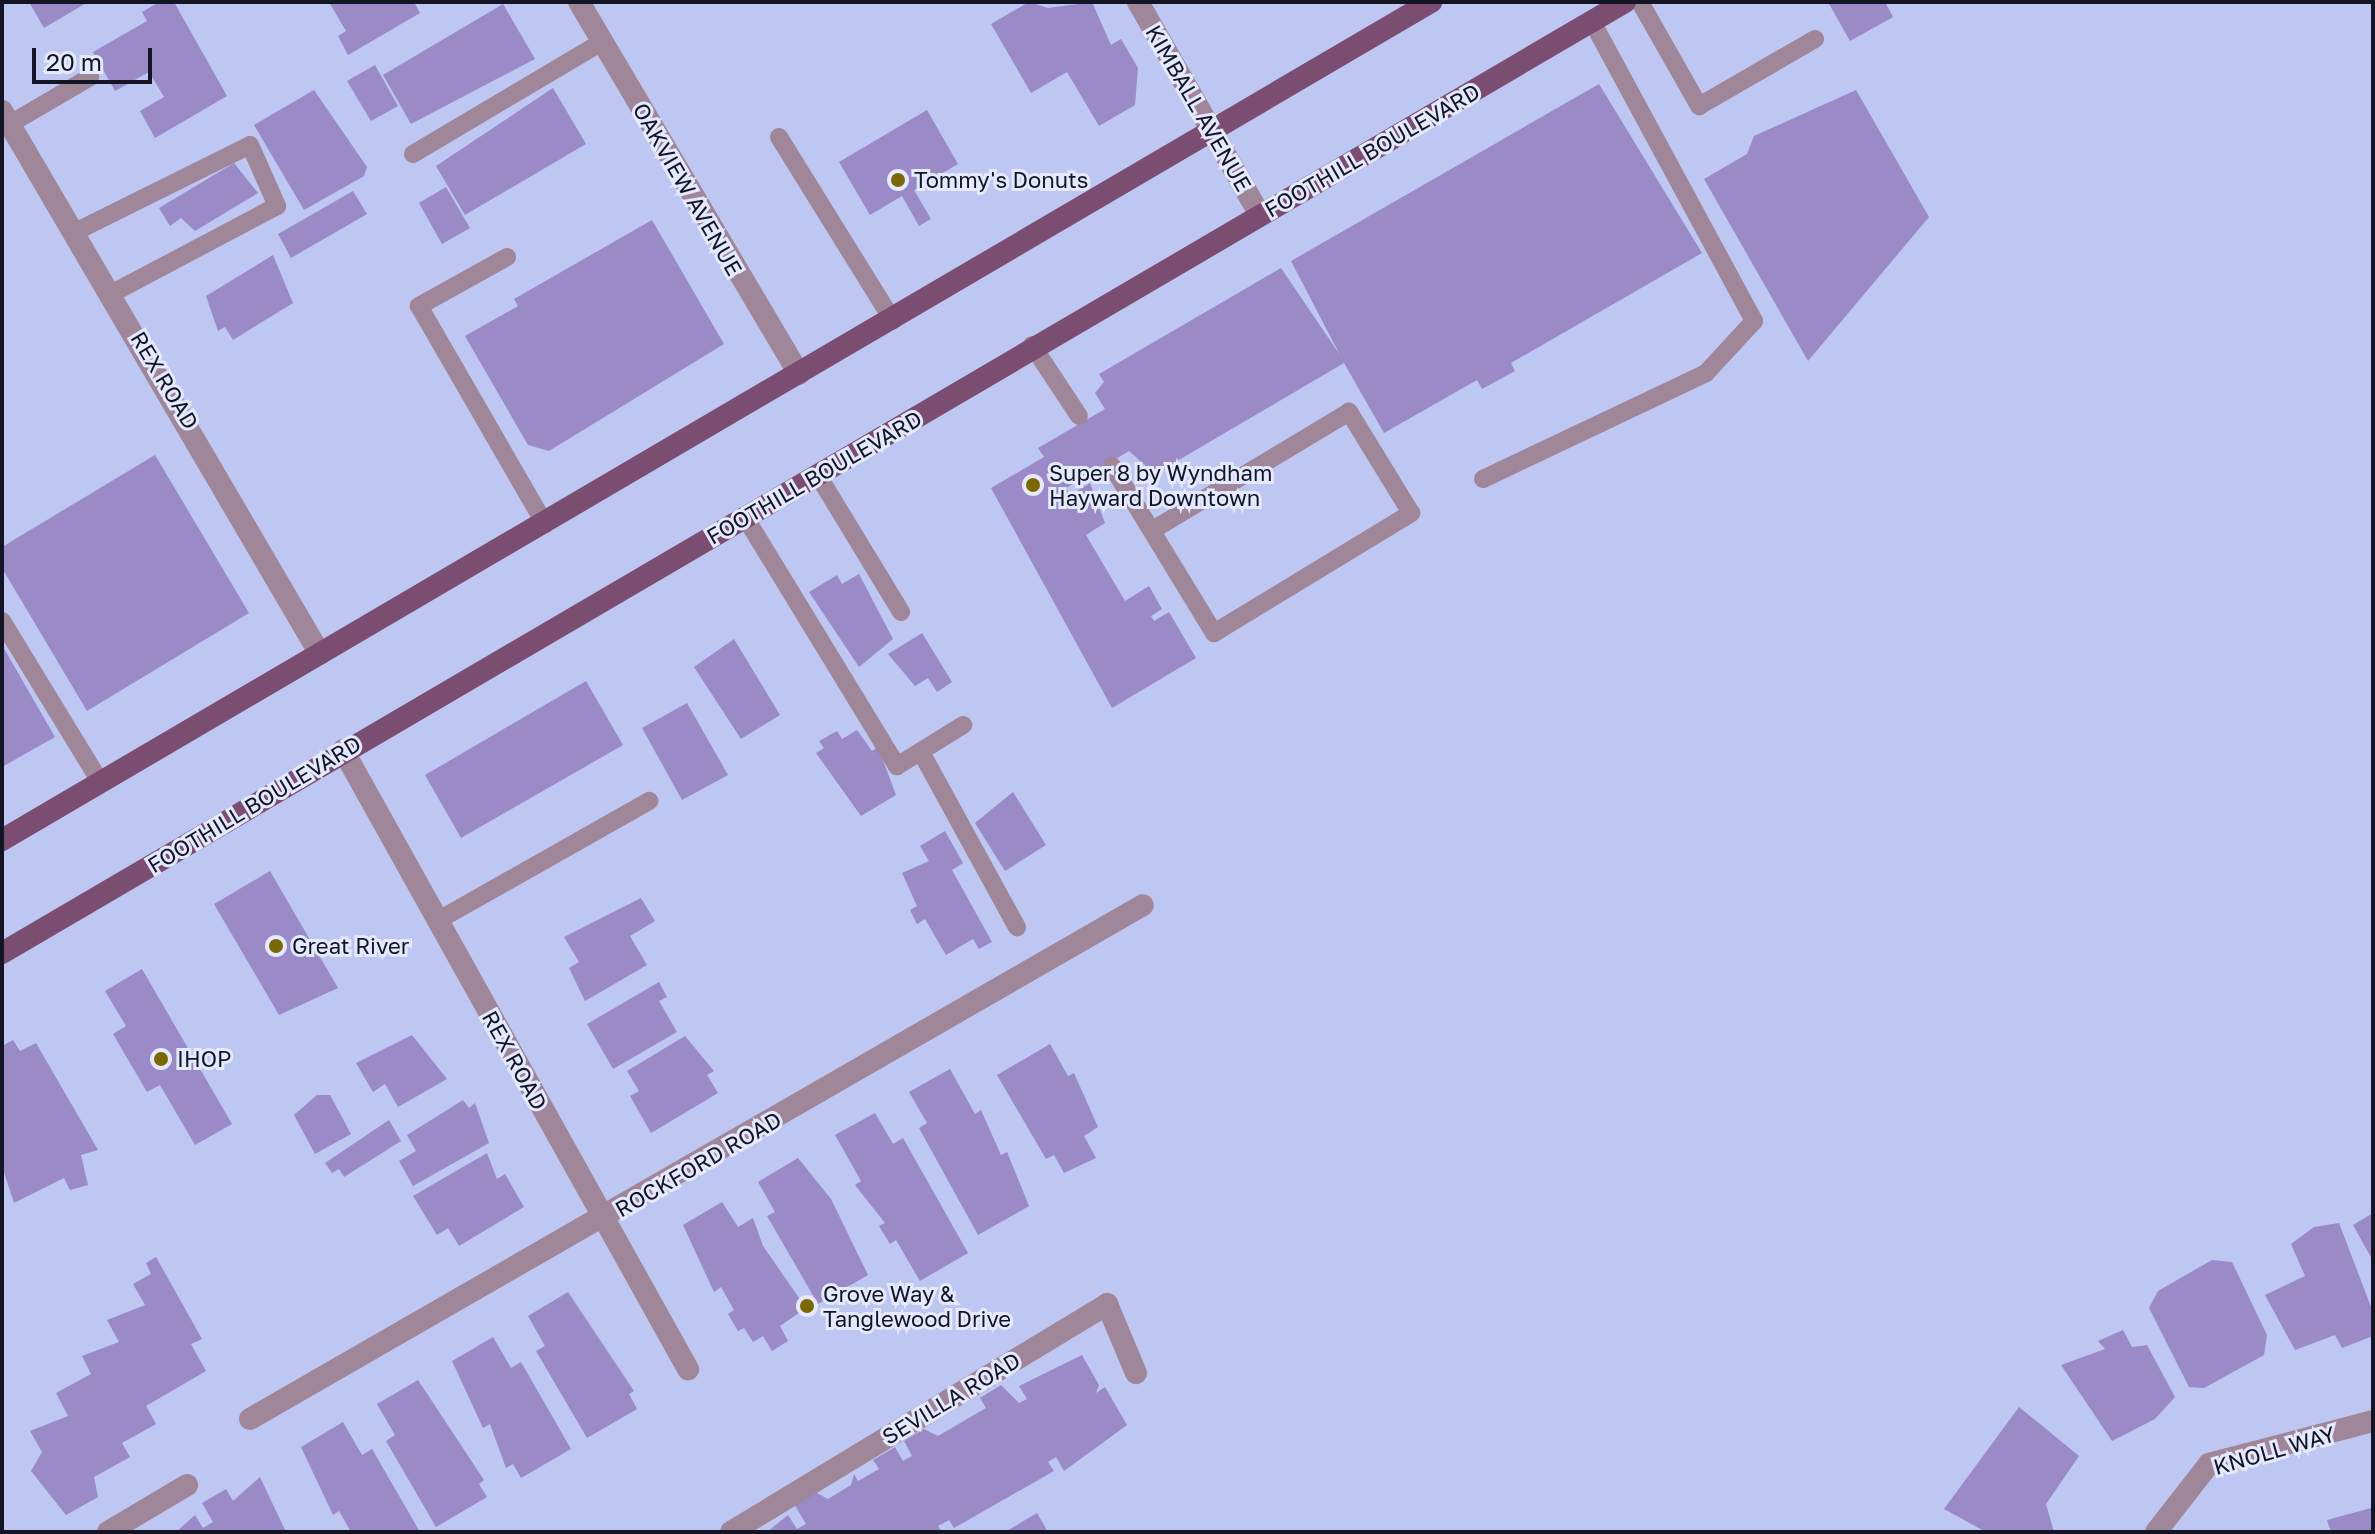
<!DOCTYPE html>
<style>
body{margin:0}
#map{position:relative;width:2375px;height:1534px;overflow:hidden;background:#bec6f2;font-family:"Golos Text",sans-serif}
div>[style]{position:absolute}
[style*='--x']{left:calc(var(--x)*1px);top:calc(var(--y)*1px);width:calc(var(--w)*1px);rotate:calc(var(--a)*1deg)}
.building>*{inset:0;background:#9a8ac8}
.service>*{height:18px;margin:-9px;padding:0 9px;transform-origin:9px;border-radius:9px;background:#a08699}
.minor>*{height:22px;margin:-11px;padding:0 11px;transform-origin:11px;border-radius:11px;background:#a08699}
.primary>*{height:22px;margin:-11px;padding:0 11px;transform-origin:11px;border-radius:11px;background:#7b4d70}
.dots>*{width:22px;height:22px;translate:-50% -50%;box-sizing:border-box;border:4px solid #e4e9ff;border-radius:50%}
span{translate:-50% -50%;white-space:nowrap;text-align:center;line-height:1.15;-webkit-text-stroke:6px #e4e9ff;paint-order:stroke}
.street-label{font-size:22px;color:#131524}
.poi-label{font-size:22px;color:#131524}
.left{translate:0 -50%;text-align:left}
.frame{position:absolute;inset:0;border:4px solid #131524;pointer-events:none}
.scale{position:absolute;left:32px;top:48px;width:120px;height:36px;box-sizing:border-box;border:4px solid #131524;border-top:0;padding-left:10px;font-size:24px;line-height:28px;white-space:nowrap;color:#131524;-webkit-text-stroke:6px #e4e9ff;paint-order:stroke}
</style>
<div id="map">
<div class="building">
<i style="clip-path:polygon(29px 2px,88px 2px,44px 28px)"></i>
<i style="clip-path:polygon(159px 2px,174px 2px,227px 96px,155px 138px,140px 111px,164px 97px,149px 72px,115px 91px,93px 52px,147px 21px,142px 12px)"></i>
<i style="clip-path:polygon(329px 2px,414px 2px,420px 13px,348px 55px,338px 36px,346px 31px)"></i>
<i style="clip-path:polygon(1029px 2px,1048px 8px,1092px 2px,1111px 45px,1121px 39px,1138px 68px,1135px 105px,1099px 126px,1067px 72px,1031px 93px,991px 24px)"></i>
<i style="clip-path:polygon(1828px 2px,1885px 2px,1893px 17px,1850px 41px)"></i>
<i style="clip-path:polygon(503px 4px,535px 59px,411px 124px,383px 75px)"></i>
<i style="clip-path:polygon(375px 65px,398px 106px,371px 121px,347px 81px)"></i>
<i style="clip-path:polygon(1599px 84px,1702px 253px,1511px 363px,1515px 371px,1482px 389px,1477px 380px,1384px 433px,1344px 363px,1155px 474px,1129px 451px,1066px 488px,1070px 495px,1090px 483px,1105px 523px,1086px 535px,1125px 601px,1149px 586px,1162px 609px,1151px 616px,1154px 621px,1169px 612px,1196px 658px,1112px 708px,991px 488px,1044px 457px,1038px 448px,1105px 409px,1095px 393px,1104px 382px,1099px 374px,1281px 268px,1340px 355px,1291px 261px)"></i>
<i style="clip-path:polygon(553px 88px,586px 144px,465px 215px,436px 166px)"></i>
<i style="clip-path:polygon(314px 90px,367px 167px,364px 176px,304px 210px,254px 125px)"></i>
<i style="clip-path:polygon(1856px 90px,1929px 217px,1808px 361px,1704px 179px,1747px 154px,1754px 136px)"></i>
<i style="clip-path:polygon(927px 110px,958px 164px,914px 190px,931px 219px,919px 226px,902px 196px,870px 215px,839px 162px)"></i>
<i style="clip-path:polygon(234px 163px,258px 193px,195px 231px,181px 218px,170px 226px,159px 208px)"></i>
<i style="clip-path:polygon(446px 187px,470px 228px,442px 244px,419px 203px)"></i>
<i style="clip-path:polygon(353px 191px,367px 214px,291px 258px,278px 234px)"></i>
<i style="clip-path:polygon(652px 220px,724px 344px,549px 451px,528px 445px,465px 336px,518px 306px,514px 299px)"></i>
<i style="clip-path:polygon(273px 255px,293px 303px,233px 340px,225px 327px,218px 331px,206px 296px)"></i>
<i style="clip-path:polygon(155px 455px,249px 613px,87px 711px,2px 568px,2px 547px)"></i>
<i style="clip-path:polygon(859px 574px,893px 639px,859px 667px,809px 592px,837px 575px,842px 584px)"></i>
<i style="clip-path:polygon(922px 633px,952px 682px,937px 692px,928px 678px,915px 686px,888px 654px)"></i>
<i style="clip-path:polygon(734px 639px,780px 715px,741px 739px,694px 667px)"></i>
<i style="clip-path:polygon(2px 645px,55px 737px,2px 767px)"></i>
<i style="clip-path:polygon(586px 681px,623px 745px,461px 838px,425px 775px)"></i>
<i style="clip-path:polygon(687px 703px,728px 775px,682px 800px,642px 728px)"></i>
<i style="clip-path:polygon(857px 730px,872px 751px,878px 747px,896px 795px,861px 816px,816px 753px,824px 748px,819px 741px,837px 731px,842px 739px)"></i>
<i style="clip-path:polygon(1013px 792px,1046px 845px,1005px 871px,975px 823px)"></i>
<i style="clip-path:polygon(945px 831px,963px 863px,952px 870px,992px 942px,979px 949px,973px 939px,946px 955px,925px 919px,917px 924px,910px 910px,917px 906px,902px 873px,929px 861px,920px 846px)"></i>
<i style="clip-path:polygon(270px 871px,338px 988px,279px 1015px,214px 904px)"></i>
<i style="clip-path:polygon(641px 898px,655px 921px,630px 936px,647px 965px,585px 1001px,569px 968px,579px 962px,564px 937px)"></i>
<i style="clip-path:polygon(142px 969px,232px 1124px,195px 1145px,160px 1085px,147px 1092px,113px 1034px,126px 1026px,105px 991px)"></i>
<i style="clip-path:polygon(659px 982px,667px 997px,659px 1001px,677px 1032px,613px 1069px,587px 1024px)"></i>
<i style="clip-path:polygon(412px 1035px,447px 1079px,398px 1107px,385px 1084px,373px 1092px,356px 1063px)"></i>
<i style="clip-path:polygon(685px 1036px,714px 1071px,707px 1075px,718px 1093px,651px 1133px,630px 1096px,639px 1091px,627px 1071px)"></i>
<i style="clip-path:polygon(13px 1040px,20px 1051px,36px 1043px,98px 1150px,81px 1155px,88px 1185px,70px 1190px,64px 1178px,14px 1203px,2px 1166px,2px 1046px)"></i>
<i style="clip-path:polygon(1050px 1044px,1068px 1076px,1074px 1073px,1098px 1127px,1084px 1136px,1096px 1158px,1064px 1173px,1054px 1155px,1046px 1159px,997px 1075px)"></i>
<i style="clip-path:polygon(950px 1069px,975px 1114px,981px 1110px,1001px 1155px,1007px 1152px,1029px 1206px,978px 1235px,919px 1128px,927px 1123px,909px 1092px)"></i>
<i style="clip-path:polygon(317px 1095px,330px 1095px,351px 1134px,315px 1154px,294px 1115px)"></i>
<i style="clip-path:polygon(463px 1100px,469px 1108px,475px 1103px,489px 1143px,413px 1186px,399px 1161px,416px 1151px,407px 1135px)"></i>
<i style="clip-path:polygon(875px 1113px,893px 1144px,903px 1138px,968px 1253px,920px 1281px,896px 1240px,890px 1244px,879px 1226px,885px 1223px,855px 1185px,861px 1181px,835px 1135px)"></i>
<i style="clip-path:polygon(389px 1120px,401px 1141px,344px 1177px,339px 1169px,332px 1173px,325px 1163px)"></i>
<i style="clip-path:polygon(487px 1153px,497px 1179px,505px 1174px,524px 1207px,459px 1246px,448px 1228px,437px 1235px,413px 1196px)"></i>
<i style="clip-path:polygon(798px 1158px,831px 1199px,868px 1275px,818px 1304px,767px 1216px,775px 1212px,758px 1182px)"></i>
<i style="clip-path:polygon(722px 1202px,738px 1227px,753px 1218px,763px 1246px,806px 1308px,780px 1326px,788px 1341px,772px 1351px,763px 1336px,753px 1342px,744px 1328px,738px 1331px,728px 1314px,734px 1310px,721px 1287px,714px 1292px,683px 1225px)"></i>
<i style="clip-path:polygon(2373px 1213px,2373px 1261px,2353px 1225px)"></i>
<i style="clip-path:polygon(2339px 1223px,2373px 1312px,2373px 1336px,2342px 1348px,2335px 1335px,2295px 1350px,2265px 1295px,2305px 1276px,2291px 1244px,2314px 1227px)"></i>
<i style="clip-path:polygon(156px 1257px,202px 1339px,191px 1344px,206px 1371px,146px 1406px,156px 1424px,122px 1443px,130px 1457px,94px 1477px,98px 1497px,66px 1515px,31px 1471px,42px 1452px,30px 1431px,68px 1416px,56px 1393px,91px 1374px,82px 1356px,119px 1342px,107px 1320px,145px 1305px,133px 1284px,151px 1274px,146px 1263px)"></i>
<i style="clip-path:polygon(2212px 1260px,2232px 1262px,2267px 1335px,2264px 1355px,2204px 1388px,2189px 1387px,2149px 1308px,2158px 1291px)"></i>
<i style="clip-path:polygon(568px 1292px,634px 1391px,629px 1394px,637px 1409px,587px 1438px,536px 1351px,545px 1346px,528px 1316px)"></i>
<i style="clip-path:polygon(2123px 1330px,2132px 1347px,2147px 1345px,2175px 1397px,2155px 1419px,2112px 1441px,2061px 1365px,2105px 1349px,2098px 1341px)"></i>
<i style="clip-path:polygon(493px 1337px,511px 1368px,521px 1362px,571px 1449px,521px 1478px,513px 1464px,506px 1468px,490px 1424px,483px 1428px,452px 1361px)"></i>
<i style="clip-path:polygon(1082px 1355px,1099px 1385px,1096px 1393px,1105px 1387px,1127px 1425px,1064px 1471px,1056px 1457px,1048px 1462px,1054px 1471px,954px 1528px,949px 1520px,938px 1526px,942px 1532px,767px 1532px,788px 1515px,797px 1529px,806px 1524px,794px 1504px,815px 1492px,828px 1499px,851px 1485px,854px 1474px,858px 1481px,879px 1469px,873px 1460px,895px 1447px,903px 1461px,912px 1456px,904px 1441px,924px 1429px,938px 1436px,986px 1408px,980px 1398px,1001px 1385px,1019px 1403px,1027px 1399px,1019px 1386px)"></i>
<i style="clip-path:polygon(418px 1380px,484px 1480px,479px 1484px,487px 1497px,436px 1527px,386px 1441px,395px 1435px,377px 1404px)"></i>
<i style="clip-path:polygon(2019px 1407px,2079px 1456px,2046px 1504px,2054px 1532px,1986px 1532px,1944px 1509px)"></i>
<i style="clip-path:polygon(343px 1422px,362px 1455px,372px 1449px,420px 1532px,351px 1532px,339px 1511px,333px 1515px,301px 1447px)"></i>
<i style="clip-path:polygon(260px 1477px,286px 1532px,176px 1532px,195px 1515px,203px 1528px,213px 1522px,202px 1503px,226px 1489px,233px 1501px)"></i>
<i style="clip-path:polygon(2371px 1508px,2373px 1532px,2331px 1532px,2327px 1520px)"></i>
<i style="clip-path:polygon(1037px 1513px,1048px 1532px,1005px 1532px)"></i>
</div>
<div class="service">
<i style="--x:1640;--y:2;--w:120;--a:60.4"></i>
<i style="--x:1699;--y:106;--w:134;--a:-30"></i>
<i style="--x:10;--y:124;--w:93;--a:-30.4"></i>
<i style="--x:779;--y:137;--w:216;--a:58.2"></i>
<i style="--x:413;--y:154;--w:220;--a:-30.7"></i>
<i style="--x:75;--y:232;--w:195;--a:-26.4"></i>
<i style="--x:250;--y:145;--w:67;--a:66.1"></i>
<i style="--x:277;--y:206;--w:186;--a:152.1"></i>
<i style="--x:507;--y:257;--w:101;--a:150.9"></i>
<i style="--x:419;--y:306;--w:252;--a:60"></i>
<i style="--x:1032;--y:345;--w:85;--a:56.5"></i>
<i style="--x:1112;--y:466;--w:196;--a:58.6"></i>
<i style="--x:1214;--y:633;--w:231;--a:-31.3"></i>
<i style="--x:1411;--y:513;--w:119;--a:-121.5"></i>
<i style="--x:1349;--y:412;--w:229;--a:149"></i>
<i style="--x:819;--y:477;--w:158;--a:58.7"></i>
<i style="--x:1483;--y:479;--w:247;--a:-25.4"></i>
<i style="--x:1706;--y:373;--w:71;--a:-47.3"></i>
<i style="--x:1754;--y:321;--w:341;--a:-118.4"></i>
<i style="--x:745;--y:517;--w:292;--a:58.6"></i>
<i style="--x:897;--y:766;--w:78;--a:-31.8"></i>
<i style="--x:2;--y:621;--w:190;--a:58.6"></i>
<i style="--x:921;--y:752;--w:200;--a:61.3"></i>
<i style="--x:437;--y:921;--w:244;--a:-29.5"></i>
</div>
<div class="minor">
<i style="--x:579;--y:2;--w:432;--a:59.4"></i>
<i style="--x:1138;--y:2;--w:245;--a:60.2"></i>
<i style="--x:2;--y:111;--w:629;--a:59.65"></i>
<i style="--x:343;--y:750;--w:709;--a:60.87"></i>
<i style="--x:250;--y:1419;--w:1030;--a:-29.92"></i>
<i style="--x:108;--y:1532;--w:92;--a:-30.7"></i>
<i style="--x:731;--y:1532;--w:440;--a:-31.2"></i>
<i style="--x:1107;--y:1304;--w:75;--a:67.2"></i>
<i style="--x:2156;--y:1532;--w:86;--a:-52.1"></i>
<i style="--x:2209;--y:1464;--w:170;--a:-14.7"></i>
</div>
<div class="primary">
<i style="--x:2;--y:840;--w:1657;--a:-30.39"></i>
<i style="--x:2;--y:953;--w:1881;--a:-30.37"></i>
</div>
<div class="dots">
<i style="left:898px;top:180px;background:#7c6800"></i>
<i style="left:1033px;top:485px;background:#7c6800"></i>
<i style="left:276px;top:946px;background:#7c6800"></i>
<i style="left:161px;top:1059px;background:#7c6800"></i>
<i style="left:807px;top:1306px;background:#7c6800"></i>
</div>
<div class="street-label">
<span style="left:1199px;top:108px;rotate:60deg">KIMBALL AVENUE</span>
<span style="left:1372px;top:150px;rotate:-30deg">FOOTHILL BOULEVARD</span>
<span style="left:688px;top:189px;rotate:60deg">OAKVIEW AVENUE</span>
<span style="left:165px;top:380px;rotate:59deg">REX ROAD</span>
<span style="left:814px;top:477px;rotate:-30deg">FOOTHILL BOULEVARD</span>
<span style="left:254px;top:804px;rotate:-31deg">FOOTHILL BOULEVARD</span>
<span style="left:515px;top:1060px;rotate:61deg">REX ROAD</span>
<span style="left:698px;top:1164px;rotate:-30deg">ROCKFORD ROAD</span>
<span style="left:951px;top:1398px;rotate:-31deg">SEVILLA ROAD</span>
<span style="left:2274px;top:1450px;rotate:-16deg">KNOLL WAY</span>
</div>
<div class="poi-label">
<span class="left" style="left:914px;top:180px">Tommy's Donuts</span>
<span class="left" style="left:1049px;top:485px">Super 8 by Wyndham<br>Hayward Downtown</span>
<span class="left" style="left:292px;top:946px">Great River</span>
<span class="left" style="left:177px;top:1059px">IHOP</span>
<span class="left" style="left:823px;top:1306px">Grove Way &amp;<br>Tanglewood Drive</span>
</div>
<div class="frame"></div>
<div class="scale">20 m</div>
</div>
